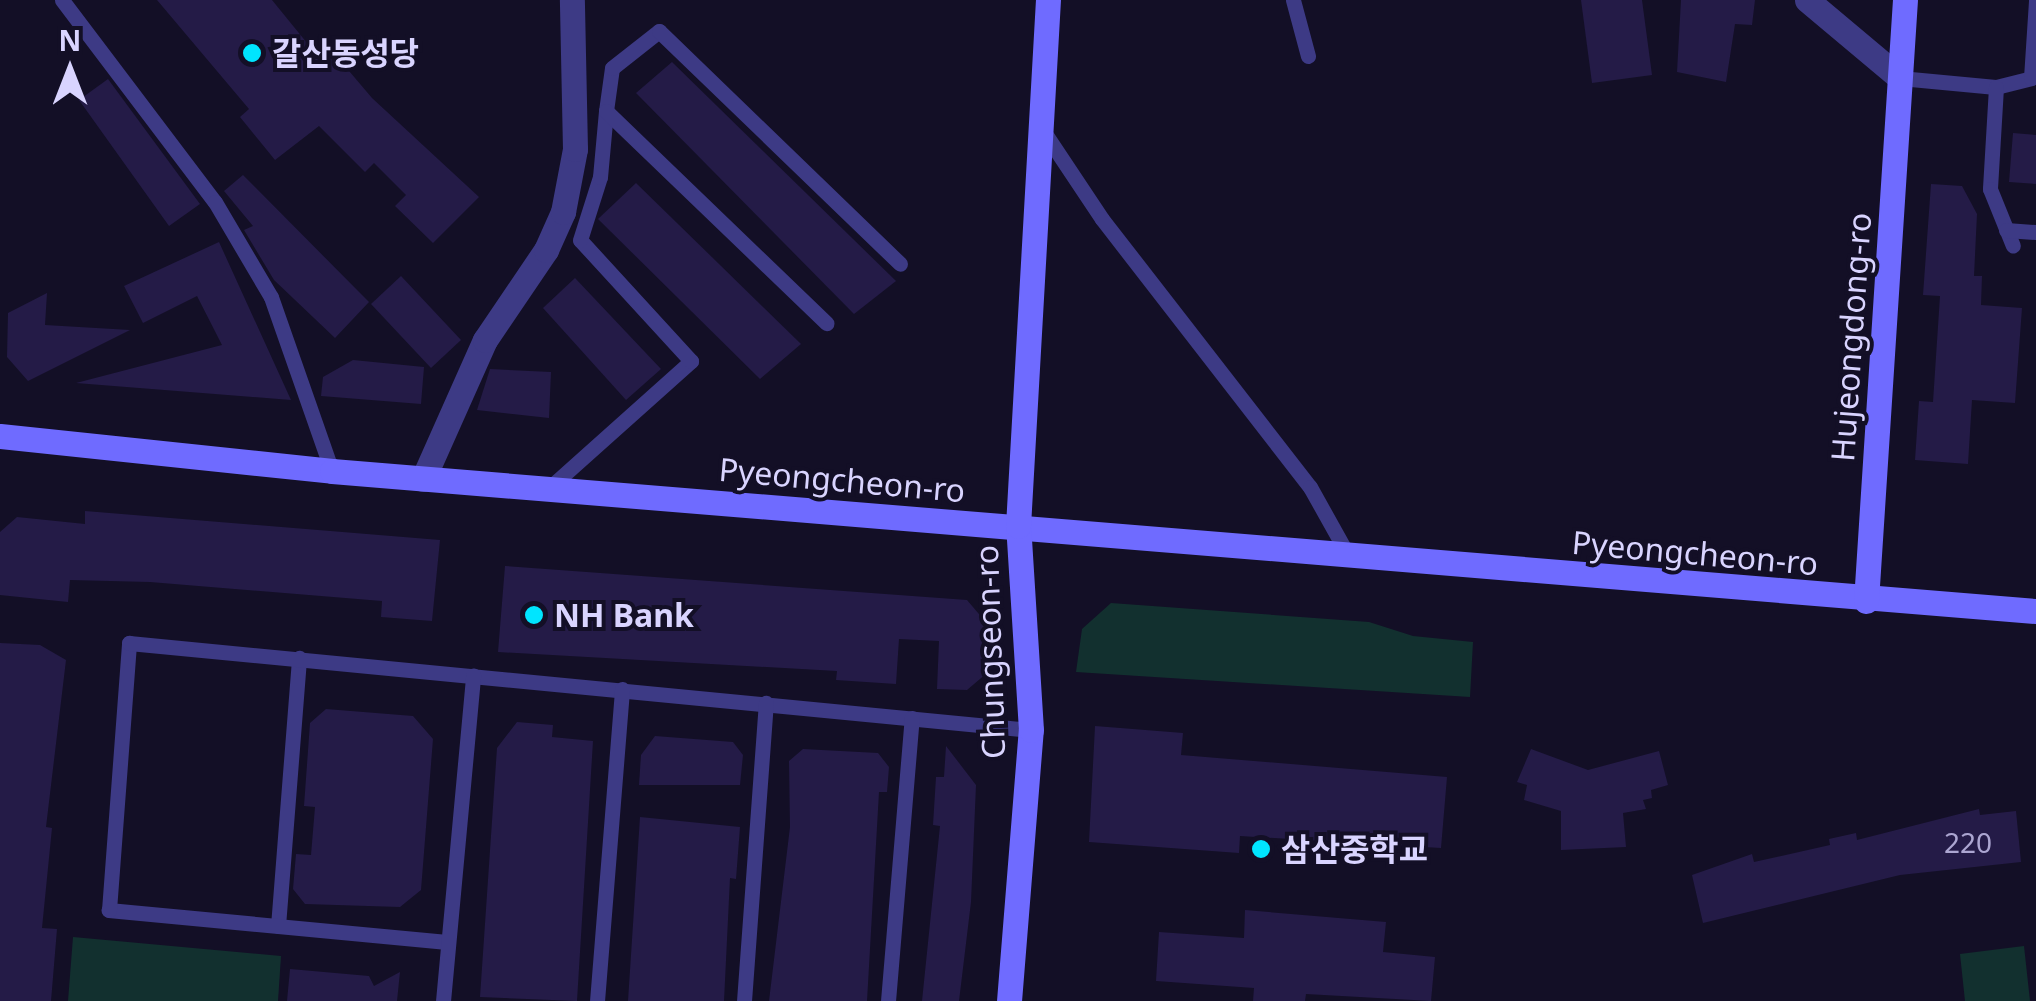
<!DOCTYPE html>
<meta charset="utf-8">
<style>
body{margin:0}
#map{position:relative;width:2036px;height:1001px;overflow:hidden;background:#130f26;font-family:"Noto Sans","Noto Sans KR",sans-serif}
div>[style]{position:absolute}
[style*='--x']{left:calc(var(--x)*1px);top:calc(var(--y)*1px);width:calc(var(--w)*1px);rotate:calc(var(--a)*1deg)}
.green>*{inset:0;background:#12302f}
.building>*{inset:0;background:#241b47}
.lane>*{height:15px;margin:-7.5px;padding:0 7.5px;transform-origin:7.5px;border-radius:7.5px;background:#3d3a85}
.street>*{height:25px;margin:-12.5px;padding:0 12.5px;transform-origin:12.5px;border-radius:12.5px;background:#3d3a85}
.secondary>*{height:25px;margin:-12.5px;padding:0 12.5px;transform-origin:12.5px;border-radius:12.5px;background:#6f6bff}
.dots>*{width:28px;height:28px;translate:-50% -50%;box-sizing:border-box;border:5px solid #130f26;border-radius:50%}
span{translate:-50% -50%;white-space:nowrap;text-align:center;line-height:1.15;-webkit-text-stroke:8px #130f26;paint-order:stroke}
.number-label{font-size:28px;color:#aca6d1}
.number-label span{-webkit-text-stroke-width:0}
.poi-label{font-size:32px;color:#d9d4ff;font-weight:700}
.left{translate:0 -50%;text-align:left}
.street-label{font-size:32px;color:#d9d4ff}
.north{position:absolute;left:20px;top:20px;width:100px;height:100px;-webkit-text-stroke:8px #130f26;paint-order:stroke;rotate:0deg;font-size:28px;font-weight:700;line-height:40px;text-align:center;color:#d9d4ff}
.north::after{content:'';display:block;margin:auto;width:35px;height:45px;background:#d9d4ff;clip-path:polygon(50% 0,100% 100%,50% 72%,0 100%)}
</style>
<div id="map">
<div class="green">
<i style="clip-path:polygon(1111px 603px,1369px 622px,1413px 636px,1473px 642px,1470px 697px,1076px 672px,1082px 629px)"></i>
<i style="clip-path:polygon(73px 937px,281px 956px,278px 1001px,68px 1001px)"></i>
<i style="clip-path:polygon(2024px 946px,2030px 1001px,1965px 1001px,1960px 954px)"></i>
</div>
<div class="building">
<i style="clip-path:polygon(157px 0,272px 0,316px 54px,327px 45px,372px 98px,479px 197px,433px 243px,395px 206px,406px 195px,374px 163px,365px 172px,319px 126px,275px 160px,240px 117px,249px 109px)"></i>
<i style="clip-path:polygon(1581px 0,1642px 0,1652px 75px,1592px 83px)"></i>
<i style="clip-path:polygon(1681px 0,1755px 0,1752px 25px,1735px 24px,1726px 82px,1677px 72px)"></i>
<i style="clip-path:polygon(672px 62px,896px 281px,854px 314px,636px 93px)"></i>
<i style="clip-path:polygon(108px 79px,200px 204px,169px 226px,79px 100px)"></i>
<i style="clip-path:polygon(2013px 133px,2036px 135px,2036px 184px,2009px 182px)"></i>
<i style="clip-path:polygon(243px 175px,369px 302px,335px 338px,274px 280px,244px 230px,253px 226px,224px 191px)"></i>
<i style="clip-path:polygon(636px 183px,801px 344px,760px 379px,598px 219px)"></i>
<i style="clip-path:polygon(1931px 184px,1962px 186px,1977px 214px,1974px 276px,1982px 276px,1981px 305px,2022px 308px,2015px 403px,1972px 400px,1968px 464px,1915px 460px,1919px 401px,1933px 402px,1940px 296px,1923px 295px)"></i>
<i style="clip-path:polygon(219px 242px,291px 400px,76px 383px,222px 345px,197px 296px,143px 323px,124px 286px)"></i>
<i style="clip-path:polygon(401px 276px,461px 340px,431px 368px,371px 304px)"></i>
<i style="clip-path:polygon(575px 278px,661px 369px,626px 400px,543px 308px)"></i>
<i style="clip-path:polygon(47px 293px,45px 325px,130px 330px,28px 381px,7px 357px,8px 313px)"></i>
<i style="clip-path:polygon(353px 360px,424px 367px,421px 404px,321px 396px,323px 377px)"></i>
<i style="clip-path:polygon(490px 369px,551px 372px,549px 418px,477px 410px)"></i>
<i style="clip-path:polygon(85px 511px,440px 540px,432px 621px,381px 617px,382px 601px,150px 582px,70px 580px,68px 602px,0 595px,0 532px,17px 517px,85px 524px)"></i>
<i style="clip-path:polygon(505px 566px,967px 600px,990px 627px,987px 673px,967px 690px,937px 689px,939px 641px,899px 639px,896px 684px,836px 680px,837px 671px,498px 652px)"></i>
<i style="clip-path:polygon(0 643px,40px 645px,66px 660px,46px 827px,52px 828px,42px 928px,57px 929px,51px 1001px,0 1001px)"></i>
<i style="clip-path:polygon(326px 709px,413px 716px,433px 739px,421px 890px,400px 907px,305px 904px,293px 889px,296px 854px,311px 855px,315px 807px,304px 806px,310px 723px)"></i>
<i style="clip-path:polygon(517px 722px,553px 725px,552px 737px,593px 741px,577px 1001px,480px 997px,497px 748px)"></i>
<i style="clip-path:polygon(1095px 726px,1183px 733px,1181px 755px,1447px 777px,1441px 848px,1240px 836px,1239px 853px,1089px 842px)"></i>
<i style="clip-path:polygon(655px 736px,733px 742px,743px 755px,740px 785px,639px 785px,641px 755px)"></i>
<i style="clip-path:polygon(946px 746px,976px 785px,971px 902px,959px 1001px,922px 1001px,940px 826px,933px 825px,936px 777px,944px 777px)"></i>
<i style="clip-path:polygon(803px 749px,878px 753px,889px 767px,887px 792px,879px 792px,867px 1001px,769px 1001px,790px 827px,789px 761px)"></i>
<i style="clip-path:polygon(1531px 749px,1588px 770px,1659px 751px,1668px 785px,1651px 790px,1652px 798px,1643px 800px,1646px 809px,1623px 813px,1626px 847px,1561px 850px,1561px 811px,1524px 800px,1527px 785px,1517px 782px)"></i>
<i style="clip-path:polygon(1979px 809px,1980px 815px,2016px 811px,2021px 862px,1900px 875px,1703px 923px,1692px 875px,1752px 854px,1754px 862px,1830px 845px,1829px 839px,1856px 833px,1857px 840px)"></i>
<i style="clip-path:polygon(640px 817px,740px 827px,736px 879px,730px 878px,724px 1001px,628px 1001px)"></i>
<i style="clip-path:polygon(1245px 910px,1386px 922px,1383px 952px,1435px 957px,1431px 1001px,1306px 994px,1305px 1001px,1253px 1001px,1254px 988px,1156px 981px,1159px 932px,1244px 938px)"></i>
<i style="clip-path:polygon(290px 969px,369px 976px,374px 986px,400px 972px,397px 1001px,287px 1001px)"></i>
</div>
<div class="lane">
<i style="--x:62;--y:0;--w:253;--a:52.9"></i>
<i style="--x:215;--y:202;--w:110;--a:59.5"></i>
<i style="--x:271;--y:297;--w:184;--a:70.7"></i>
<i style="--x:1293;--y:0;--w:58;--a:75"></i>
<i style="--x:1900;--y:78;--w:96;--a:5.4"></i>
<i style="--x:1996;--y:87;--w:36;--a:-14"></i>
<i style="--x:2031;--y:78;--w:78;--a:-86.3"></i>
<i style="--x:1996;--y:87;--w:102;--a:93.4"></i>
<i style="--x:1990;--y:189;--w:61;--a:68"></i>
<i style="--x:606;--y:111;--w:43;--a:-82.1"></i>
<i style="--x:612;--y:68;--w:60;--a:-38.2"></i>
<i style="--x:659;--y:31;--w:335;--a:44"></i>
<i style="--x:1042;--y:129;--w:108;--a:56.3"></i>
<i style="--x:1102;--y:219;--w:339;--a:52.2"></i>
<i style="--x:1310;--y:487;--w:78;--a:60.8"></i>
<i style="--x:2006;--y:230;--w:30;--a:4"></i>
<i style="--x:548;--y:489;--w:192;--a:-41.8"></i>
<i style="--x:691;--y:361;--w:164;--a:-132.5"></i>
<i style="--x:580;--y:240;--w:66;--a:-72.4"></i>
<i style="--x:600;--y:177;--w:66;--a:-84.8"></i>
<i style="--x:606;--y:111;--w:306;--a:43.9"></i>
<i style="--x:278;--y:926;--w:269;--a:-85.5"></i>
<i style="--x:447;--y:942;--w:340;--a:-174.6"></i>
<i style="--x:109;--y:910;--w:268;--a:-85.7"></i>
<i style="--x:129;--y:643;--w:906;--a:5.51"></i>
<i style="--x:443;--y:1001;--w:327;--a:-84.7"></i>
<i style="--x:597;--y:1001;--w:313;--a:-85.4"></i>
<i style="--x:744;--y:1001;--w:299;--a:-85.8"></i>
<i style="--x:888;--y:1001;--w:284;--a:-85.2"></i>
</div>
<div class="street">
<i style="--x:1807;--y:0;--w:121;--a:40"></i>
<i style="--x:423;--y:479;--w:152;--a:-66"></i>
<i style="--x:485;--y:340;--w:109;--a:-55.9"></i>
<i style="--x:546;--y:250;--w:42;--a:-65.9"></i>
<i style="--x:563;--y:212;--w:64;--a:-79.2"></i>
<i style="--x:575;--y:149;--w:149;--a:-91.2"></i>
</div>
<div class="secondary">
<i style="--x:0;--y:436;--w:334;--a:6"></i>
<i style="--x:332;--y:471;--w:1710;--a:4.7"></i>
<i style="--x:1866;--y:601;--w:602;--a:-86.29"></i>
<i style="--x:1009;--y:1001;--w:272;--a:-85.4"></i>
<i style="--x:1031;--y:730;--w:204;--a:-93.6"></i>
<i style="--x:1018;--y:526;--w:527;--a:-86.74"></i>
</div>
<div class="dots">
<i style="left:252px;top:53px;background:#00e5ff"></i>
<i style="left:534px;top:615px;background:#00e5ff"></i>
<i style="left:1261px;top:849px;background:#00e5ff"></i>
</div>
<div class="number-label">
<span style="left:1968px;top:842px">220</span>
</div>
<div class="poi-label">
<span class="left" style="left:272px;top:53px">갈산동성당</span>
<span class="left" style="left:554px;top:615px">NH Bank</span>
<span class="left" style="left:1281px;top:849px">삼산중학교</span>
</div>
<div class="street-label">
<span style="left:1851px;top:337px;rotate:-86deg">Hujeongdong-ro</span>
<span style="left:842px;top:480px;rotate:5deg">Pyeongcheon-ro</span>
<span style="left:1695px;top:553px;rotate:5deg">Pyeongcheon-ro</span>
<span style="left:990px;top:652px;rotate:-92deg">Chungseon-ro</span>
</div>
<div class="north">N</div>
</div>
